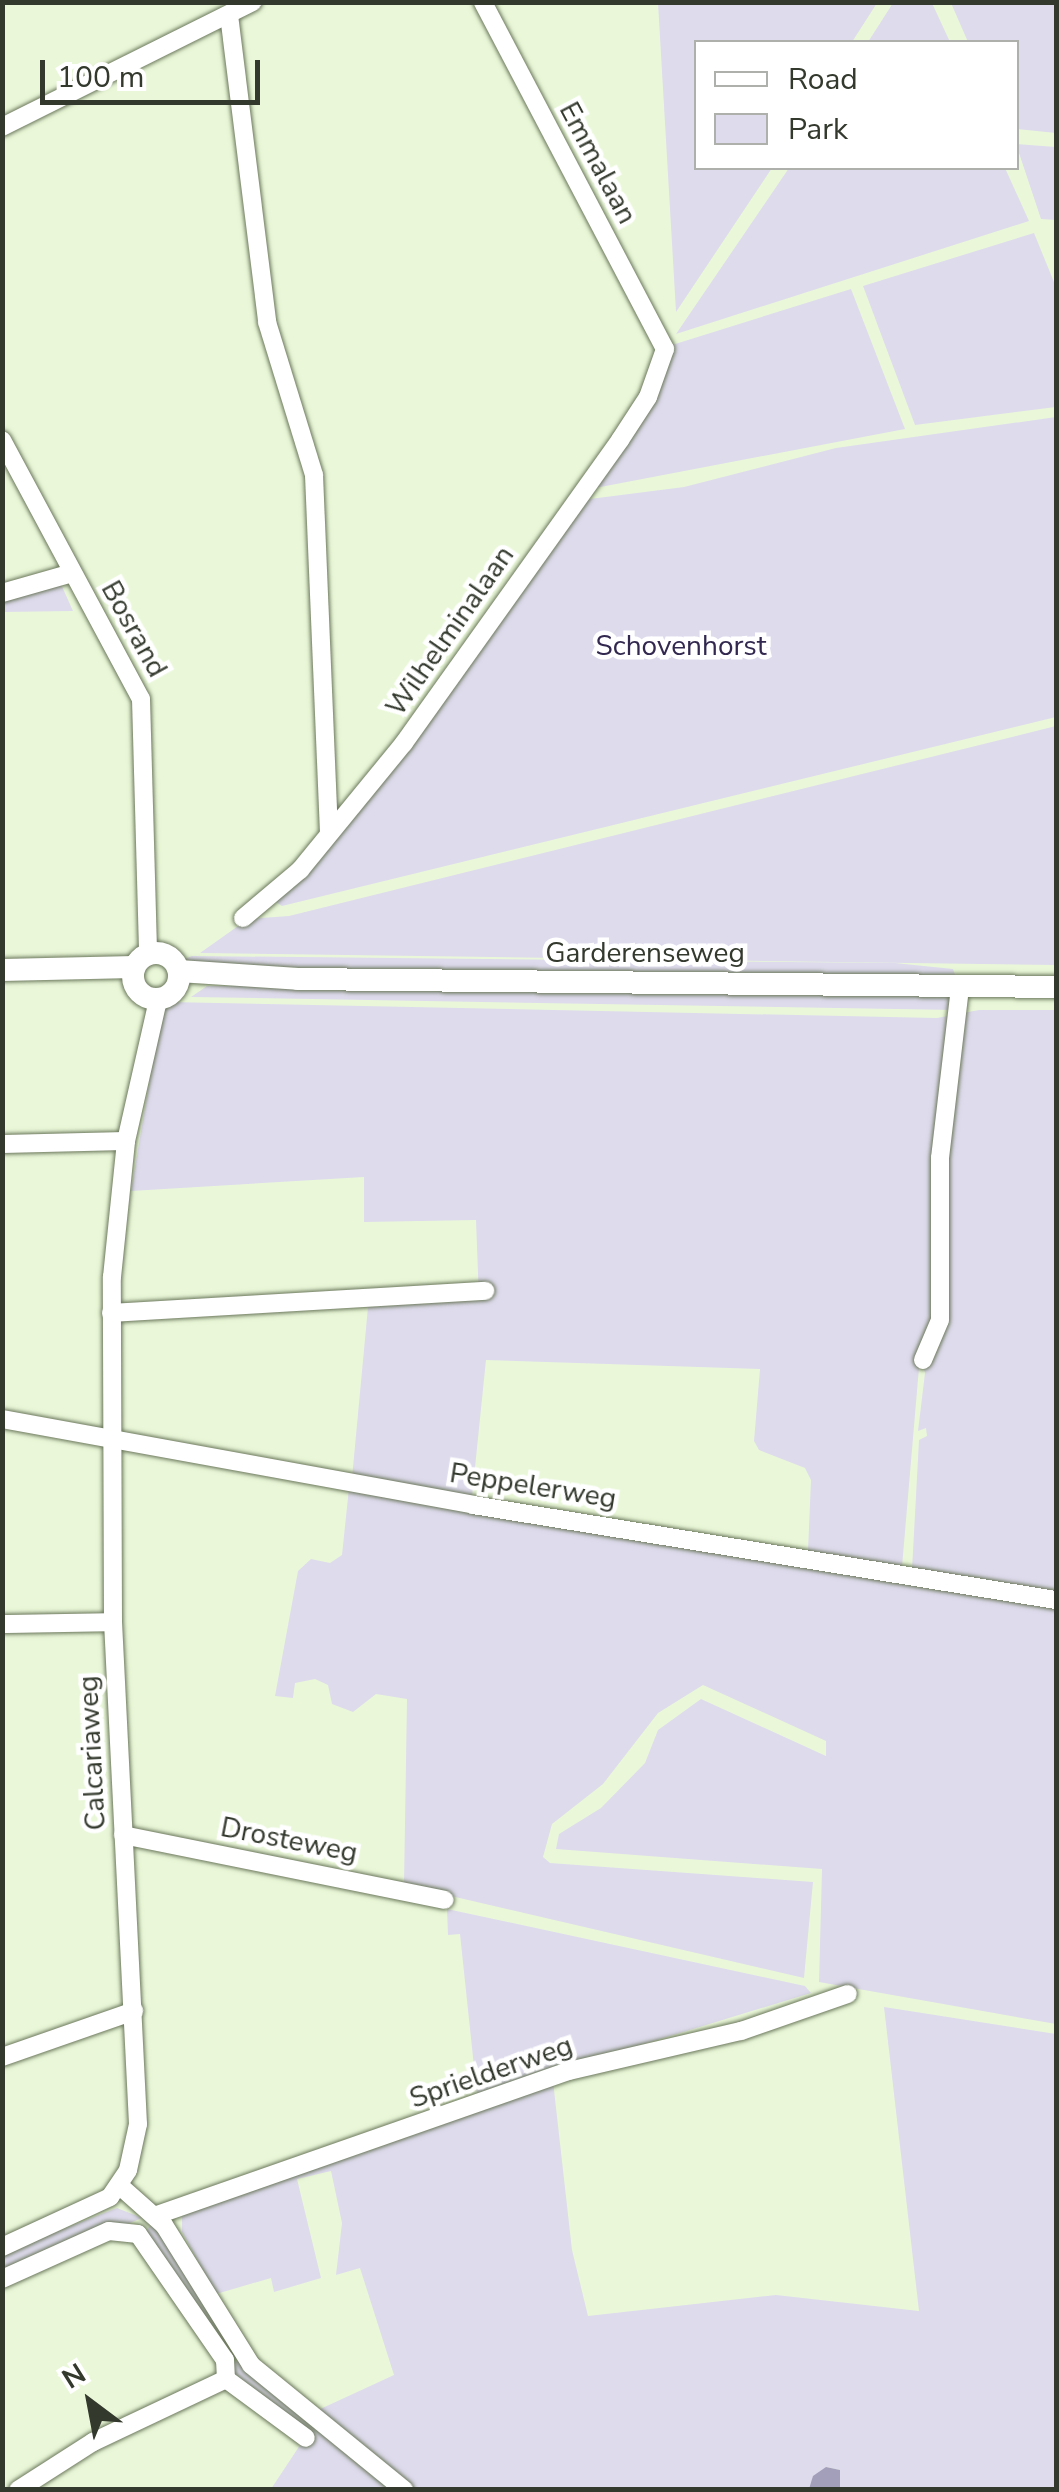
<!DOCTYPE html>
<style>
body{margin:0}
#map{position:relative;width:1059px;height:2492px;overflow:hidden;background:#eaf8d9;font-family:"Nunito Sans",sans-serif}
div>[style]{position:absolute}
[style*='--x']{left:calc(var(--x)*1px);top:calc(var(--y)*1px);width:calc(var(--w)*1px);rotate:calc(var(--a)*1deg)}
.green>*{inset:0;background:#dedbed}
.water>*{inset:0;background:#a39eb9}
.roads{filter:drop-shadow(0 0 2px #6b775b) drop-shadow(0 0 2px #6b775b)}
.minor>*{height:18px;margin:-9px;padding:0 9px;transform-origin:9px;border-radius:9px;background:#fff}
.major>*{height:22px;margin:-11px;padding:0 11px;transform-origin:11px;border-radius:11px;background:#fff}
.major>.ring{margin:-11px;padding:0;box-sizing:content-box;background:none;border:22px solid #fff;border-radius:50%}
span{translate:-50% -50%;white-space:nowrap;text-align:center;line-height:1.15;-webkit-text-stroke:9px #fff;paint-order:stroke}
.street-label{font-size:28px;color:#33392d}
.park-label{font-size:28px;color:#32284f}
.frame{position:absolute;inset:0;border:5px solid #33392d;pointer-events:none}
.legend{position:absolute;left:694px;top:40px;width:325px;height:130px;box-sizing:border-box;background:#fff;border:2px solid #adb0ab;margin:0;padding:12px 18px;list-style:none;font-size:30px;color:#33392d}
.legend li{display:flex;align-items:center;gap:20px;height:50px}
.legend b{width:50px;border:2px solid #adb0ab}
.north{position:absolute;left:40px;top:2352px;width:100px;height:100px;-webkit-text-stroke:8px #fff;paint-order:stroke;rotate:328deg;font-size:28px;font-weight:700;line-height:40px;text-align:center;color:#33392d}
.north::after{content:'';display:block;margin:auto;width:35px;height:45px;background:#33392d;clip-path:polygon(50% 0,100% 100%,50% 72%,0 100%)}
.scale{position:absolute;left:40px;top:60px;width:220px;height:45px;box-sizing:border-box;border:5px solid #33392d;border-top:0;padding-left:12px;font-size:30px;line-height:35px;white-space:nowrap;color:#33392d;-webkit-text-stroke:8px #fff;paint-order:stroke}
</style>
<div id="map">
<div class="green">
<i style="clip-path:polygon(658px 3px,877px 3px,852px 42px,696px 42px,696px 168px,772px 168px,676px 312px)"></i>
<i style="clip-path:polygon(893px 3px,932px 3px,950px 42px,868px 42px)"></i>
<i style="clip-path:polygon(951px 3px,1056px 3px,1056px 133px,1017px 129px,1016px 42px,968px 42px)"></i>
<i style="clip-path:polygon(1016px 144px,1056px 147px,1056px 220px,1041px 219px)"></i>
<i style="clip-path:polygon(789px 168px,1005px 168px,1029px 221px,676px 334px)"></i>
<i style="clip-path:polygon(1034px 233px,1056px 287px,1056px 407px,915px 425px,863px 286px)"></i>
<i style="clip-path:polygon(851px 289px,905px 429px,590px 489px,672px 345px)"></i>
<i style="clip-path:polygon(1056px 417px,1056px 717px,282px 906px,276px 902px,582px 500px,684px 487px,836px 448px)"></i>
<i style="clip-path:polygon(60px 582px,73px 611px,3px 612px,2px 598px)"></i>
<i style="clip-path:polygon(1056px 726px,1056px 965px,200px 953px,248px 919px,289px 916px)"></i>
<i style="clip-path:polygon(192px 956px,895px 963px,953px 969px,957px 980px,375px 972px,180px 961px)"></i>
<i style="clip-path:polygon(317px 985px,951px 993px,956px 1010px,191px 997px,207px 986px)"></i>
<i style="clip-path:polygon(168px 1002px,937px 1018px,979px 1010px,1056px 1010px,1056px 1593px,912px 1570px,919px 1440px,927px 1436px,926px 1428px,918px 1431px,925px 1373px,920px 1356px,902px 1567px,808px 1551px,811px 1480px,805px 1468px,759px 1450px,754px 1441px,760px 1369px,486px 1360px,472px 1497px,352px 1478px,368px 1307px,479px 1300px,476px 1220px,364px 1222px,364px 1177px,131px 1191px,161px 1013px)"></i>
<i style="clip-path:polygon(349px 1488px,1056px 1604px,1056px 2024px,819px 1982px,822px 1869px,556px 1849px,559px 1834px,601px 1808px,645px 1763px,658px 1730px,701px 1699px,826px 1756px,826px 1741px,703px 1685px,658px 1713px,603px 1784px,552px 1824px,543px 1857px,550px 1863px,813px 1882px,804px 1978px,404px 1885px,407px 1699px,376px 1694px,353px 1712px,332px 1704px,328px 1685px,315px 1679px,295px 1683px,293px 1698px,275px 1696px,298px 1571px,311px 1559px,330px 1563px,342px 1555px)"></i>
<i style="clip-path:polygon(447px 1909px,805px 1986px,811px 1993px,477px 2095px,460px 1934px,448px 1935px)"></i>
<i style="clip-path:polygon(884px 2007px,1056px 2034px,1056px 2489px,840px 2489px,840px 2470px,826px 2467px,809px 2489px,416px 2489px,316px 2411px,394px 2375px,360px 2268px,336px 2275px,342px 2223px,331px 2171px,297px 2179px,321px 2278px,274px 2292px,271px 2278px,216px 2294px,182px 2232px,182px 2210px,241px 2185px,371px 2150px,553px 2081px,572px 2250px,588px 2316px,776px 2295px,919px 2311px)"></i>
<i style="clip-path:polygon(117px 2208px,142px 2218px,3px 2274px,2px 2253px)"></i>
<i style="clip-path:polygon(153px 2222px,229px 2345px,223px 2351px,146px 2231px)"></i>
<i style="clip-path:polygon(240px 2361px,252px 2377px,391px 2489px,271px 2489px,308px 2433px,242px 2381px,234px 2372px,233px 2362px)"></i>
</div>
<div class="water">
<i style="clip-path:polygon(826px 2467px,840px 2470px,840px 2489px,809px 2489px,813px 2476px)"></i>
</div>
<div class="roads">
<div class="minor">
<i style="--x:229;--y:15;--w:309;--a:82.9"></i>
<i style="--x:267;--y:322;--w:160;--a:72.9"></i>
<i style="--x:314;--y:475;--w:358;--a:87.6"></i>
<i style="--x:2;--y:127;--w:280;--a:-26.5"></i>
<i style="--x:2;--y:440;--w:294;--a:61.8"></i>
<i style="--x:141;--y:699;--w:256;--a:88.4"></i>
<i style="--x:2;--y:593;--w:73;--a:-15.9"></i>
<i style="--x:243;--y:918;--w:75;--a:-40.1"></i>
<i style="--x:300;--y:870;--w:164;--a:-50.7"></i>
<i style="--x:404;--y:743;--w:372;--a:-54.5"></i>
<i style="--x:620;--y:440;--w:51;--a:-56.9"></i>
<i style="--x:648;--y:397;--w:51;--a:-70.5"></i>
<i style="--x:665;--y:349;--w:392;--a:-117.7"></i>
<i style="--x:2;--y:1144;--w:124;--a:-1.4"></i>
<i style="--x:111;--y:1313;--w:375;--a:-3.4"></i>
<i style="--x:923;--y:1360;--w:43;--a:-67"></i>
<i style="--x:940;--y:1320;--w:162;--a:-90"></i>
<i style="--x:940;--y:1158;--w:172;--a:-83.3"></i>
<i style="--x:2;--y:1419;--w:479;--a:10.3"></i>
<i style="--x:473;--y:1505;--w:591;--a:9.26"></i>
<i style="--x:2;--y:1624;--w:111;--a:-1"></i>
<i style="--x:123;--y:1835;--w:328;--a:11.4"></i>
<i style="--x:2;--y:2057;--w:140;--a:-19.2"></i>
<i style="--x:120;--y:2186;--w:59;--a:41.6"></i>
<i style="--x:164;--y:2225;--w:165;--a:58.1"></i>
<i style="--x:251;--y:2365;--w:198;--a:39.2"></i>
<i style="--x:157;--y:2215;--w:436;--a:-19.3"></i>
<i style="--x:569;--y:2071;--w:177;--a:-13.1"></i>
<i style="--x:741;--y:2031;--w:113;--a:-19.1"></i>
<i style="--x:2;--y:2247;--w:119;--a:-24.8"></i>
<i style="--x:110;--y:2197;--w:32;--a:-56"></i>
<i style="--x:128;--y:2170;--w:47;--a:-77.7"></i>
<i style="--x:138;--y:2124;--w:503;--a:-92.85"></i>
<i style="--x:113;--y:1622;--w:345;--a:-90.2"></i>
<i style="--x:112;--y:1277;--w:137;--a:-84.1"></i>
<i style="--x:126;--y:1141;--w:145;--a:-77.2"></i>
<i style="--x:2;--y:2279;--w:117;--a:-24.2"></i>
<i style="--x:109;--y:2231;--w:29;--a:6"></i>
<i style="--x:138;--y:2234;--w:153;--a:55.4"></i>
<i style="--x:225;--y:2360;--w:19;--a:87"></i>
<i style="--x:18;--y:2490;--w:89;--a:-32.6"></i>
<i style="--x:93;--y:2442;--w:147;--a:-25.3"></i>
<i style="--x:226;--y:2379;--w:99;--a:36.4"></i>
</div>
<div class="major">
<i class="ring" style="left:133px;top:953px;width:24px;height:24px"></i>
<i style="--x:2;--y:970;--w:132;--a:-1.3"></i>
<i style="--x:179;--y:971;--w:119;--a:3.8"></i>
<i style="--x:298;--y:979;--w:758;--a:0.6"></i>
</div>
</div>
<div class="street-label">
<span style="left:598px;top:163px;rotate:62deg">Emmalaan</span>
<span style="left:134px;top:629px;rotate:61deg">Bosrand</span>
<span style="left:450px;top:631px;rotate:-55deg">Wilhelminalaan</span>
<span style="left:645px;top:953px">Garderenseweg</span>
<span style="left:533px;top:1486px;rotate:9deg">Peppelerweg</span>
<span style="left:92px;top:1753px;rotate:-93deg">Calcariaweg</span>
<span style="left:289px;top:1840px;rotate:11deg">Drosteweg</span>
<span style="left:491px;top:2072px;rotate:-19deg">Sprielderweg</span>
</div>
<div class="park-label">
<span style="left:681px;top:646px">Schovenhorst</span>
</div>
<div class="frame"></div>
<ul class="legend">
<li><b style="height:12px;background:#fff"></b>Road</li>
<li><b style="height:28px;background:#dedbed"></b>Park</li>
</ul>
<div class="north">N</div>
<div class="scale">100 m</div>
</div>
